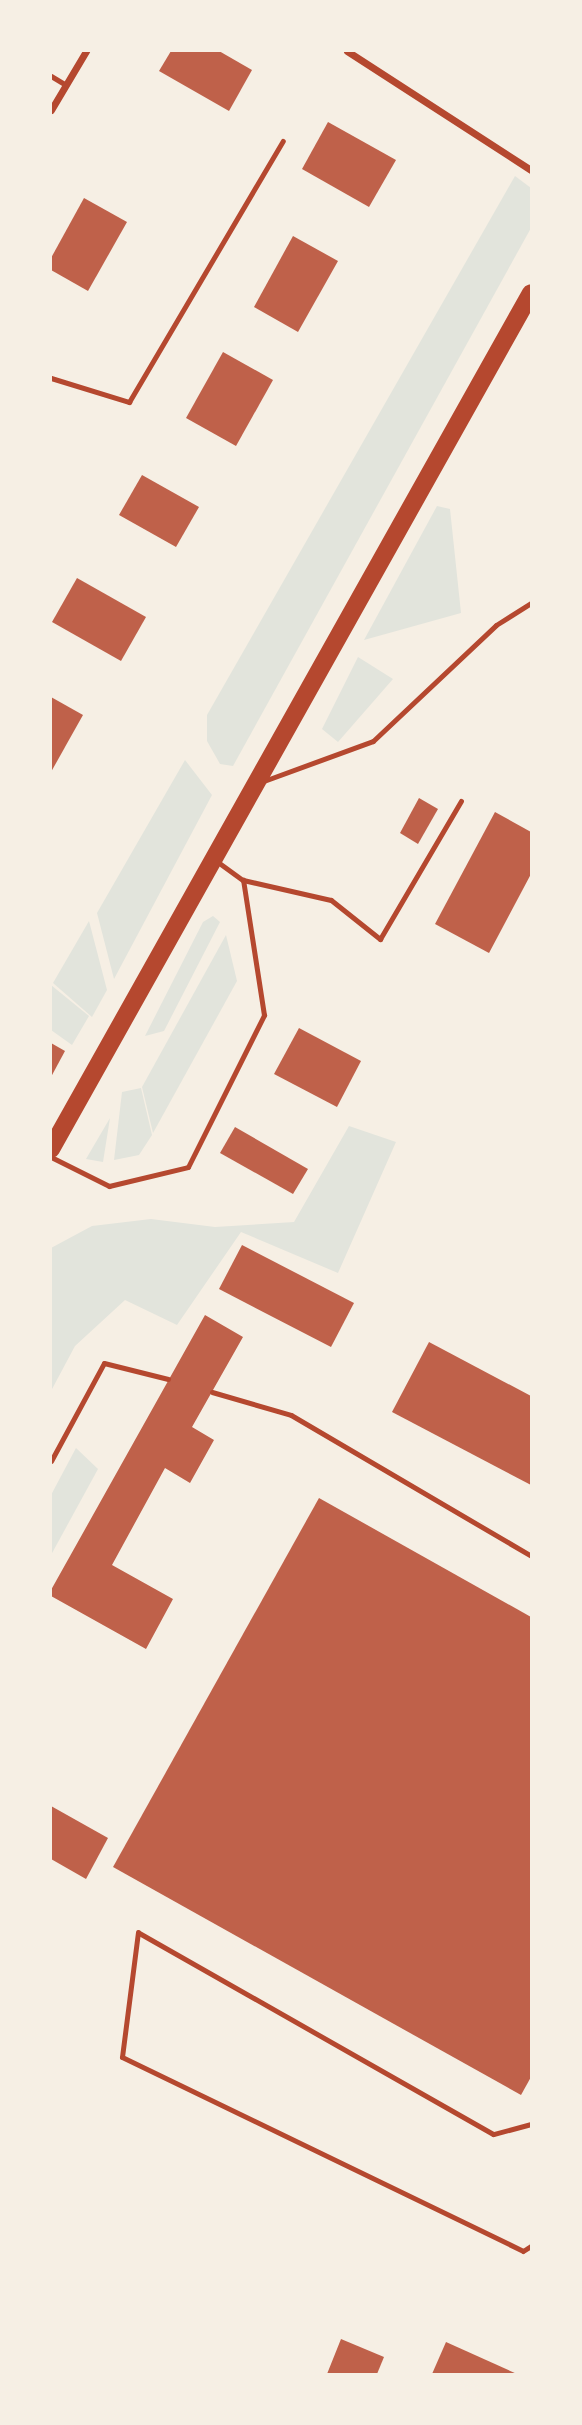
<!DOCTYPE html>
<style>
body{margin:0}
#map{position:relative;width:582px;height:2425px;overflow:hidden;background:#f6efe4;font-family:"Fira Sans Condensed",sans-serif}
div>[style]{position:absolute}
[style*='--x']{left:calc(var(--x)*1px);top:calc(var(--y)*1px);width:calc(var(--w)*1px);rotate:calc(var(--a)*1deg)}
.green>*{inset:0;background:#e2e4dc}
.building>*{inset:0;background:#bf614a}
.service>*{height:5px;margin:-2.5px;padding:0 2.5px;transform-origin:2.5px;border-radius:2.5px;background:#b5482f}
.minor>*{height:7px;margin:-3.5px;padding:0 3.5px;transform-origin:3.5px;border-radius:3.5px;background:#b5482f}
.primary>*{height:18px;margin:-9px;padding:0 9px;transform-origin:9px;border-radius:9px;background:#b5482f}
span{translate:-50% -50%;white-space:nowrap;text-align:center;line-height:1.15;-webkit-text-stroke:5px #f6efe4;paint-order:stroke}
.frame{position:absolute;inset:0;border:52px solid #f6efe4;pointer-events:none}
</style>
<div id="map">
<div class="green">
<i style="clip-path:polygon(515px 176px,531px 188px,531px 228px,233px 766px,220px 764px,207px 741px,207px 715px)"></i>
<i style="clip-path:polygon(437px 506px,450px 509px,461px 613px,364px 640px)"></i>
<i style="clip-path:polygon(358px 657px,393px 679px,338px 742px,322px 729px)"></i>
<i style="clip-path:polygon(185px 760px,212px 795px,114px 979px,97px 913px)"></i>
<i style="clip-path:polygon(213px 916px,220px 922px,164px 1031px,145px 1036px,203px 922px)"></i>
<i style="clip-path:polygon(89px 921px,107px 990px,92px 1017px,53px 983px)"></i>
<i style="clip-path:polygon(226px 935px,237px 981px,153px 1133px,142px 1087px)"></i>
<i style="clip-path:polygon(51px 985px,89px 1016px,72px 1045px,51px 1030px)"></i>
<i style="clip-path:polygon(141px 1088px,152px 1135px,139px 1155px,114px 1160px,122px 1092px)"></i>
<i style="clip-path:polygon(110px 1118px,103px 1162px,86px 1159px)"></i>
<i style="clip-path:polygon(349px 1126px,396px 1142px,338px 1273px,241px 1232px,177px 1325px,125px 1300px,75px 1346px,51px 1391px,51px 1248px,92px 1226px,151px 1219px,215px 1227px,294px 1222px)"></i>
<i style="clip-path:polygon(76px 1448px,98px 1469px,51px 1555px,51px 1495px)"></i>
</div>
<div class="building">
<i style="clip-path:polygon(171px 51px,219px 51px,252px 70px,229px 111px,159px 71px)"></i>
<i style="clip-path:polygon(328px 122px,396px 160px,369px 207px,302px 169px)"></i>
<i style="clip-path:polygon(84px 198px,127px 222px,88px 291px,51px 270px,51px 258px)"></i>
<i style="clip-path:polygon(293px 236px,338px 261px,298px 332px,254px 307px)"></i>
<i style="clip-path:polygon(223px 352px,273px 380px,236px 446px,186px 418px)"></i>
<i style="clip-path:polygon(142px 475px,199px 507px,176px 547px,119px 515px)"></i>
<i style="clip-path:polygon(77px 578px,146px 617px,121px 661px,52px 622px)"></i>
<i style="clip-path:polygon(51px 697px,83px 715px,51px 772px)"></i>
<i style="clip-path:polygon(419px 798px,438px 809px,418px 844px,400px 833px)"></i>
<i style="clip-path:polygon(495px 812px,531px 832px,531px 874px,489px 953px,435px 924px)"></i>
<i style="clip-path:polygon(299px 1028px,361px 1061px,337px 1107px,274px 1074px)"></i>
<i style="clip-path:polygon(51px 1043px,65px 1051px,51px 1077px)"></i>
<i style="clip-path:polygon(235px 1127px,308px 1169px,293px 1194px,220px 1153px)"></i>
<i style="clip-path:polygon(242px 1245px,354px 1303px,331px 1347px,219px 1289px)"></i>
<i style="clip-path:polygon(205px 1315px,243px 1337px,192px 1427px,214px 1440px,190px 1483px,165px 1468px,112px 1565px,173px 1599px,146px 1649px,51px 1596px,51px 1590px)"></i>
<i style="clip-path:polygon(429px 1342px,531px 1396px,531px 1485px,392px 1412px)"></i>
<i style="clip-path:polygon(319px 1498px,531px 1617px,531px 2077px,521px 2095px,113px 1867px)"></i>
<i style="clip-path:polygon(51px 1806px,108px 1838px,86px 1879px,51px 1859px)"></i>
<i style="clip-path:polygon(341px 2339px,384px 2357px,377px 2374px,327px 2374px)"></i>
<i style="clip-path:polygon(446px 2342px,517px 2374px,432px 2374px)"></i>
</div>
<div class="service">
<i style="--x:51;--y:76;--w:17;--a:31"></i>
<i style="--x:51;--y:378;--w:82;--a:17.1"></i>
<i style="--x:129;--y:402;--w:303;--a:-59.5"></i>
<i style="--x:261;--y:782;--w:119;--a:-20.1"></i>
<i style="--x:373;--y:741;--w:169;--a:-43.3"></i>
<i style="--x:496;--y:625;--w:41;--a:-32.2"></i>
<i style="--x:215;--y:860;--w:34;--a:36"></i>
<i style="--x:243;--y:880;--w:90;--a:12.8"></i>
<i style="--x:331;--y:900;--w:63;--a:38.5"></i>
<i style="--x:380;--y:939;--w:160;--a:-59.6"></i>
<i style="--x:51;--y:1157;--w:65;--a:26.6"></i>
<i style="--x:109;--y:1186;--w:81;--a:-13.5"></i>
<i style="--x:188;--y:1167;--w:170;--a:-63.4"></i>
<i style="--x:264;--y:1015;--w:137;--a:-98.8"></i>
<i style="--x:212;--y:1392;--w:82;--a:16.2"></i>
<i style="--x:291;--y:1415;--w:278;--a:30.4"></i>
<i style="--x:51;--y:1461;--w:111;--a:-61.6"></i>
<i style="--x:104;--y:1363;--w:66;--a:14"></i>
<i style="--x:531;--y:2124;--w:39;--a:165"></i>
<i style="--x:493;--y:2134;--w:408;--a:-150.4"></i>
<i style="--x:138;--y:1932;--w:126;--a:97.3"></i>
<i style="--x:122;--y:2057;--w:445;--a:25.8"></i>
<i style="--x:523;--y:2251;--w:9;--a:-32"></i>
</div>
<div class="minor">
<i style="--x:347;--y:51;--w:219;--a:32.9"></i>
<i style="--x:51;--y:110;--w:69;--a:-59.3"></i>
</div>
<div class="primary">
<i style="--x:51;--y:1149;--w:981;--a:-60.72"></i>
</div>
<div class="frame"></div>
</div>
